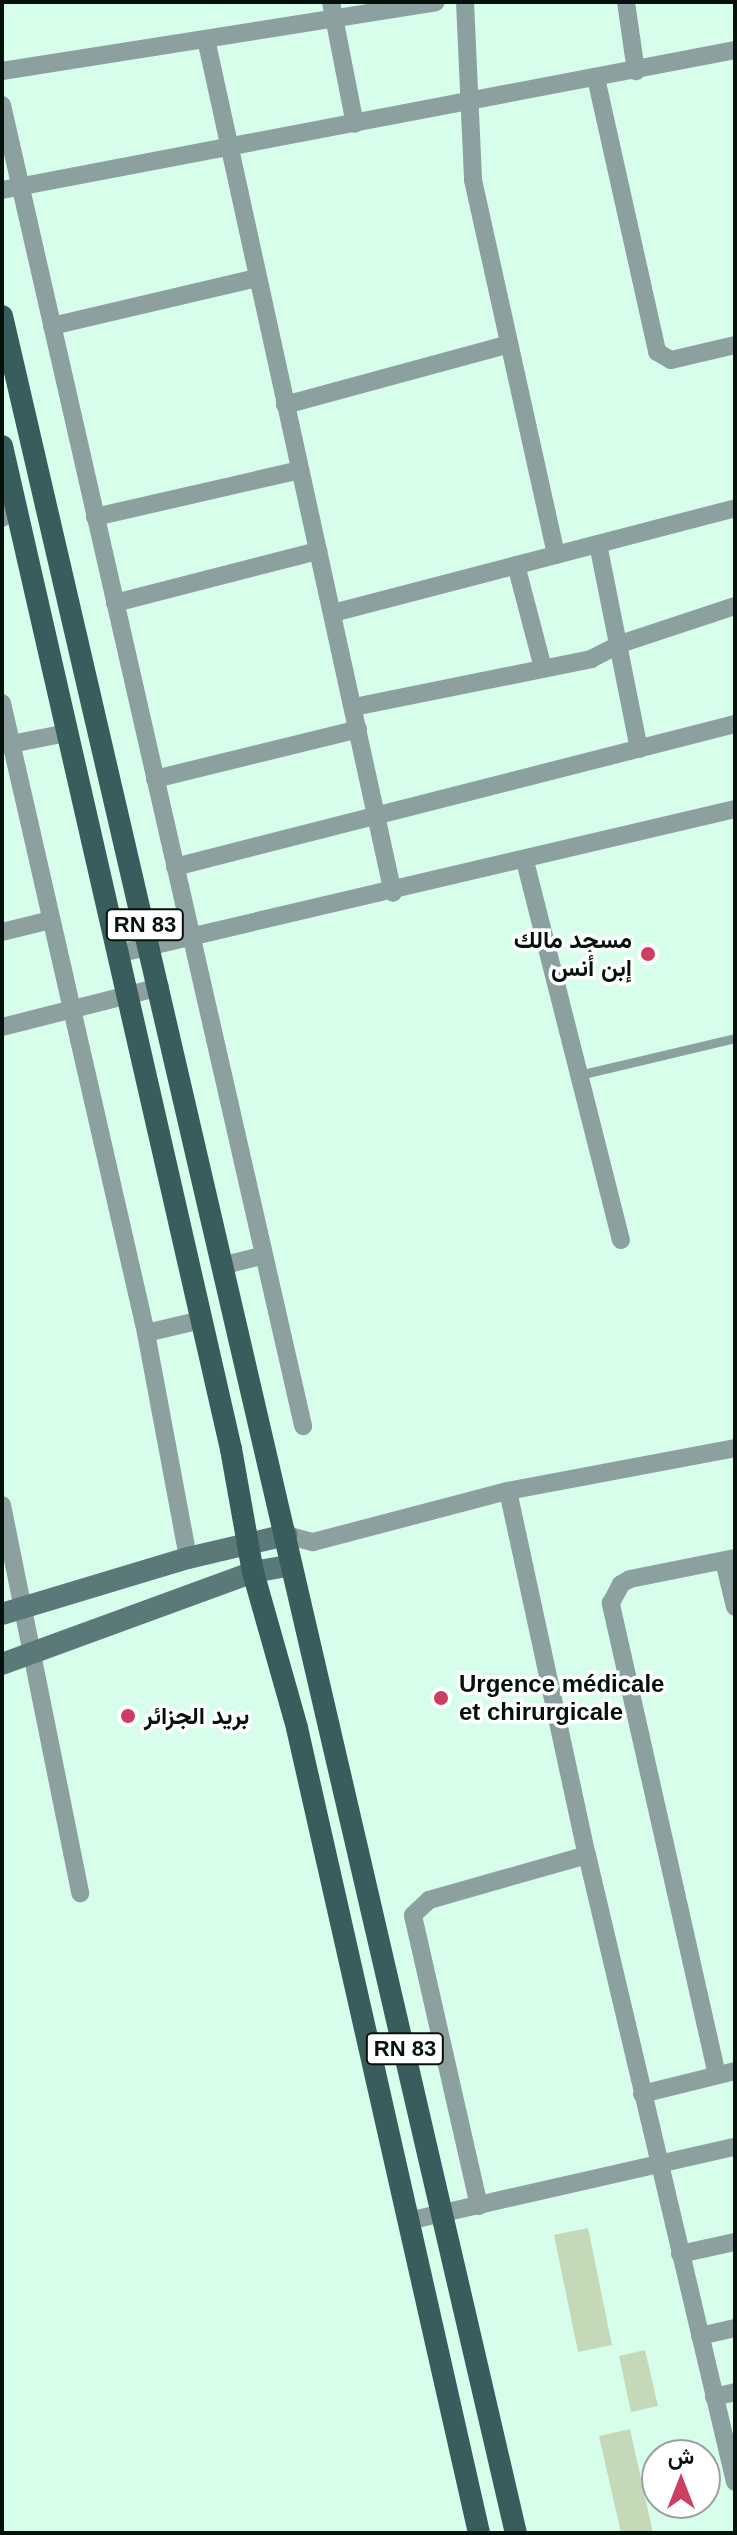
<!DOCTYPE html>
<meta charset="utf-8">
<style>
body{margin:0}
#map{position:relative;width:737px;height:2535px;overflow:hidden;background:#d6feeb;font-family:Arial,Vazirmatn,sans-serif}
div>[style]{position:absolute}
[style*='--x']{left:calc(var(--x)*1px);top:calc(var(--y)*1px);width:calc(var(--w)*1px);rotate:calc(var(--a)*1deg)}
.building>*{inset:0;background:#c5d9b9}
.service>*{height:9px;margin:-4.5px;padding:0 4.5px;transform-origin:4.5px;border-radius:4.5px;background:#8da0a0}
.minor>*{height:18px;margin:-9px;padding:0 9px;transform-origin:9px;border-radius:9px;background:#8da0a0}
.secondary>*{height:22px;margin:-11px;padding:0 11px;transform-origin:11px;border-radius:11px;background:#5c7979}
.primary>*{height:22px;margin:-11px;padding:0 11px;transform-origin:11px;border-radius:11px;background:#395d5d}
.dots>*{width:22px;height:22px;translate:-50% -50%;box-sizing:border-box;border:4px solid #fff;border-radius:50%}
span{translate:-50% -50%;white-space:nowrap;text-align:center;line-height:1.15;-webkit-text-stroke:7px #fff;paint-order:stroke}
.shield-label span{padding:2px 6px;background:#fff;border:2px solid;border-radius:6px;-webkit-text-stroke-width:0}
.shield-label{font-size:22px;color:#05120c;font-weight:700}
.poi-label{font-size:24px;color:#05120c;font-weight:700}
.right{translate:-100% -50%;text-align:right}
.left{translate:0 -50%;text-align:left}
.frame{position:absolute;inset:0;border:4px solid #05120c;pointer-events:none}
.north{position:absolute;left:641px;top:2439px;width:80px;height:80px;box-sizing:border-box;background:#fff;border:2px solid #9ba09e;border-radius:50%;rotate:0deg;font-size:22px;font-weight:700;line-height:32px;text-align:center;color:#05120c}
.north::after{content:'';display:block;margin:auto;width:28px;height:36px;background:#cd3e63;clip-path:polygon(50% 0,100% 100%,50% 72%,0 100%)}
</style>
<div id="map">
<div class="building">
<i style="clip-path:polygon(588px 2228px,612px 2345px,578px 2352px,554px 2235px)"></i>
<i style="clip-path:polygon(645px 2350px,658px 2406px,631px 2412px,619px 2356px)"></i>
<i style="clip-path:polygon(630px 2429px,653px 2533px,621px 2533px,599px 2436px)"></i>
</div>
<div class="service">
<i style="--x:579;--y:1075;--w:160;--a:-13.3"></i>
</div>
<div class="minor">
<i style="--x:331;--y:2;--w:124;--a:78.9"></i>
<i style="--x:465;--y:2;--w:178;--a:87.4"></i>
<i style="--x:473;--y:180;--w:384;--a:77.5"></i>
<i style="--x:626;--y:2;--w:70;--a:81.8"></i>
<i style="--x:206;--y:39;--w:874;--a:77.65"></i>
<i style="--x:2;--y:71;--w:439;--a:-9"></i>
<i style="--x:596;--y:78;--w:281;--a:77.4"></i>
<i style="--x:657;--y:352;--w:16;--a:30"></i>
<i style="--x:671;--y:360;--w:66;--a:-13.2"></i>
<i style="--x:2;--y:105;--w:1355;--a:77.16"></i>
<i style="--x:2;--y:190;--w:746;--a:-10.81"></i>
<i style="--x:52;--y:326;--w:211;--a:-13.2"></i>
<i style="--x:285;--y:405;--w:229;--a:-15.2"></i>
<i style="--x:95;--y:517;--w:210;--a:-12.9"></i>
<i style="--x:2;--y:518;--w:17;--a:-36"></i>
<i style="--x:598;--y:544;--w:209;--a:78.7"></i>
<i style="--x:516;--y:565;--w:106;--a:75.3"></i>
<i style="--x:115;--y:603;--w:210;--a:-14.4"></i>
<i style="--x:333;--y:613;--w:415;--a:-14.6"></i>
<i style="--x:2;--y:703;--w:646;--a:77.12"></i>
<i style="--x:146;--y:1333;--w:229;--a:79.4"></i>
<i style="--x:354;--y:707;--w:242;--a:-11.4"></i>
<i style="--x:591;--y:659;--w:33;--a:-27"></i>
<i style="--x:620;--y:644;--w:121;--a:-18.3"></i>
<i style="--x:11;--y:744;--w:57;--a:-11.1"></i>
<i style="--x:155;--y:779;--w:209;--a:-13.8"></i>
<i style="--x:525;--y:861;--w:391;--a:75.8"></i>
<i style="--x:175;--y:867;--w:578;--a:-14.32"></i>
<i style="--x:2;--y:932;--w:50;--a:-13.8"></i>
<i style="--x:117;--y:954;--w:635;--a:-13.2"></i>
<i style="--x:2;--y:1027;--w:163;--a:-14.2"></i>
<i style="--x:225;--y:1265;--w:37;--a:-14"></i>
<i style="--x:146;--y:1333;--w:57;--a:-13.3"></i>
<i style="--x:508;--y:1491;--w:372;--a:77.8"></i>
<i style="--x:587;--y:1855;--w:644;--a:76.72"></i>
<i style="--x:2;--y:1505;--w:396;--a:78.6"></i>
<i style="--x:286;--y:1535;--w:28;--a:15"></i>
<i style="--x:313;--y:1542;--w:202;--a:-14.7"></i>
<i style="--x:508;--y:1491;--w:231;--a:-10.7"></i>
<i style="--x:724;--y:1561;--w:47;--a:76.6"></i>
<i style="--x:717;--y:2075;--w:484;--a:-102.7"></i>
<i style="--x:611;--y:1603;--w:21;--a:-62"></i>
<i style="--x:621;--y:1584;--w:10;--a:-29"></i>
<i style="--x:630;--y:1579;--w:107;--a:-11.3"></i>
<i style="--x:642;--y:2094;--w:96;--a:-13.9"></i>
<i style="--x:479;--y:2206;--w:298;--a:-102.8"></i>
<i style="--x:413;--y:1915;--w:22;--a:-43"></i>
<i style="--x:429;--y:1900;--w:164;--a:-15.9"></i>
<i style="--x:408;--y:2221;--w:335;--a:-12.8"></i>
<i style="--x:680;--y:2254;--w:56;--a:-12.3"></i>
<i style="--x:700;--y:2336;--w:36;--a:-13"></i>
<i style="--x:714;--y:2397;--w:22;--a:-13"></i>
</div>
<div class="secondary">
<i style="--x:2;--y:1614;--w:194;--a:-16.8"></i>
<i style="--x:188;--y:1558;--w:101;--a:-13.2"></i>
<i style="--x:2;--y:1664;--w:267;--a:-20.1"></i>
<i style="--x:253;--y:1572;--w:39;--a:-10"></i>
</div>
<div class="primary">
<i style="--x:2;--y:316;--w:2276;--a:76.95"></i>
<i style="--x:2;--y:446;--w:1029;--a:77.14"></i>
<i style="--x:231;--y:1449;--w:125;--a:79.9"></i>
<i style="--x:253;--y:1572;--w:162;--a:74.2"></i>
<i style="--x:297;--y:1728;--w:825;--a:77.26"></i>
</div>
<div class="dots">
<i style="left:648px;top:954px;background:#cd3e63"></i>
<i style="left:441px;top:1698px;background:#cd3e63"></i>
<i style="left:128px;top:1716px;background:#cd3e63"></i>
</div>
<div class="shield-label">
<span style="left:145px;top:925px">RN 83</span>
<span style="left:405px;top:2049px">RN 83</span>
</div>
<div class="poi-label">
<span class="right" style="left:632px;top:954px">مسجد مالك<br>إبن أنس</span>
<span class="left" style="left:459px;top:1698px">Urgence médicale<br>et chirurgicale</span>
<span class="left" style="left:144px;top:1716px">بريد الجزائر</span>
</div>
<div class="frame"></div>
<div class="north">ش</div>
</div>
